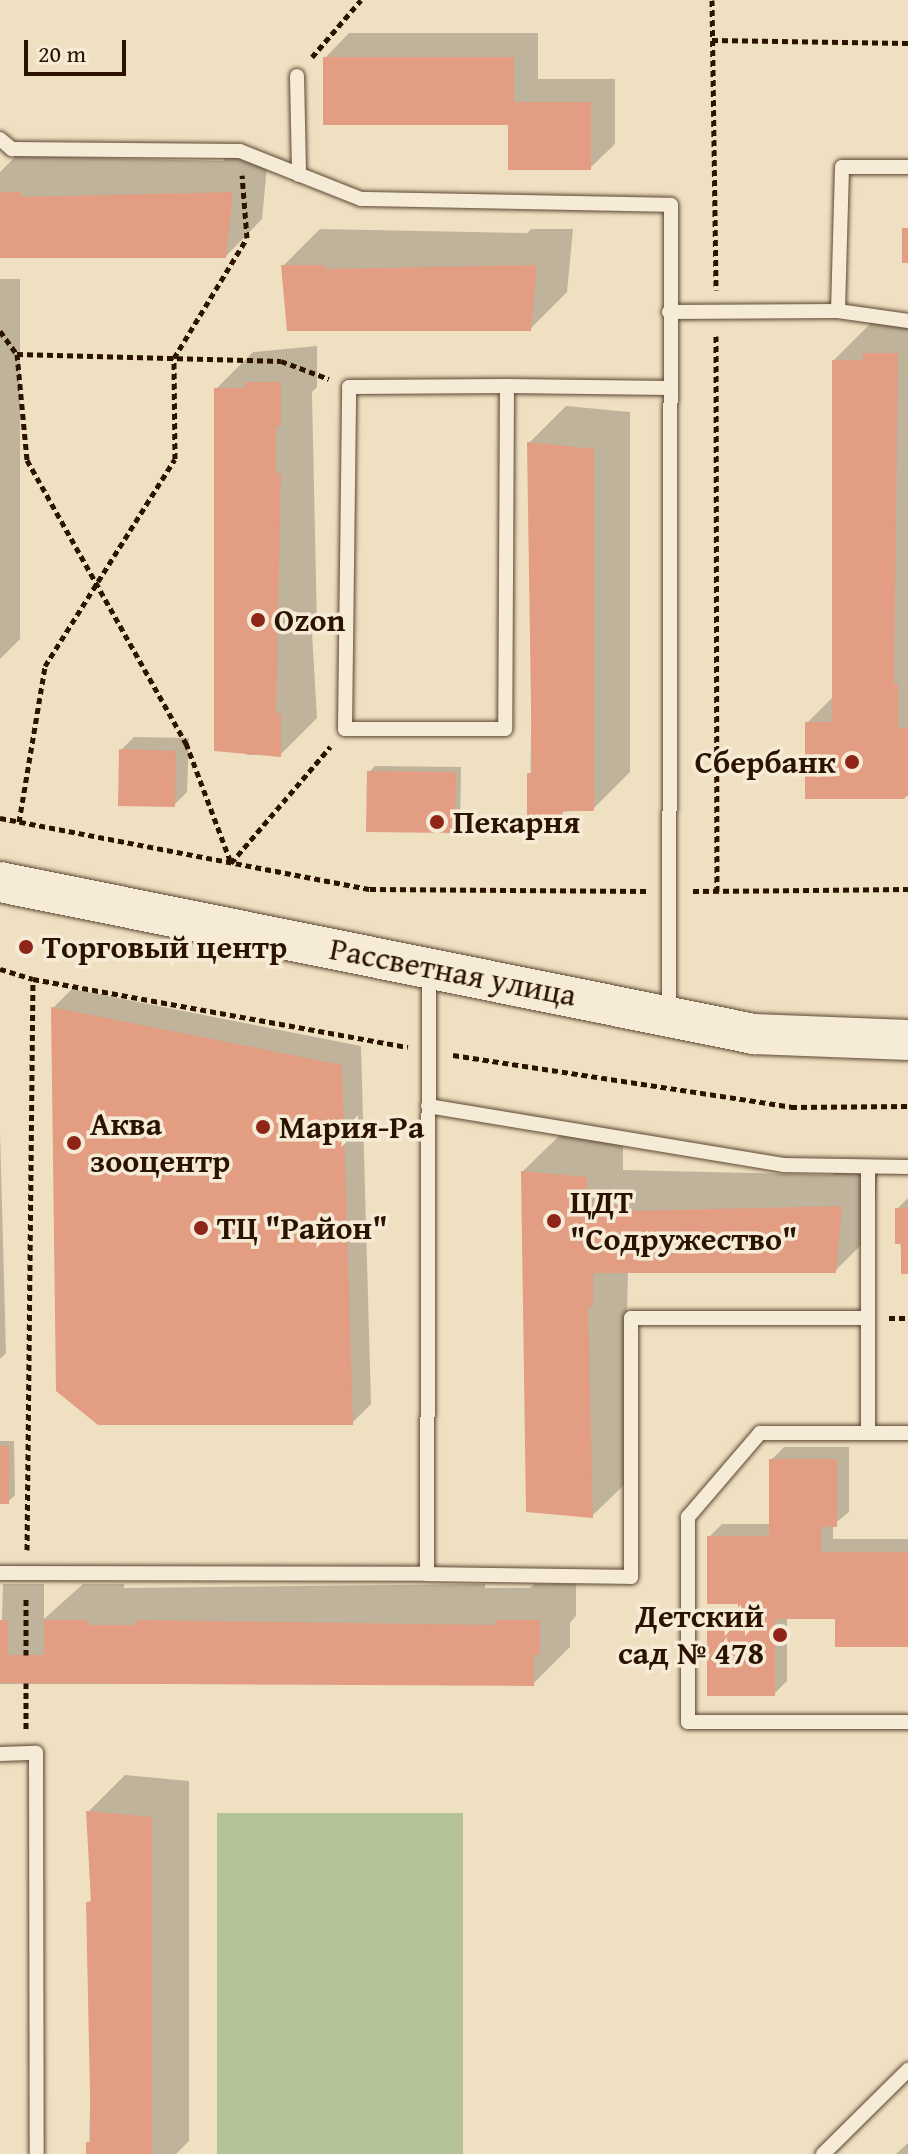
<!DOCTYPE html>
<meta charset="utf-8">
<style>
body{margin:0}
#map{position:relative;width:908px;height:2154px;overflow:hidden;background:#efe0c2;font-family:"Gentium Book Plus",serif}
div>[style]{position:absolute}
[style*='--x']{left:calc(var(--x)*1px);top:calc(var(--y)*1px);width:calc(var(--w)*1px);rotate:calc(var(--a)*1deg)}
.green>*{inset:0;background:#b4c398}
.shadow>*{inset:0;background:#0003}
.building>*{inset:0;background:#e29d82}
.path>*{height:5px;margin-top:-2.5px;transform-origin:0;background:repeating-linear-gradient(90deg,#2b1300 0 6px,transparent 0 10px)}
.roads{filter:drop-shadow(0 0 2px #5c4630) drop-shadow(0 0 2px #5c4630)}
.lane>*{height:14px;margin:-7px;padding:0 7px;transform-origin:7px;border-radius:7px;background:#f5ebd7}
.secondary>*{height:40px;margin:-20px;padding:0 20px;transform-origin:20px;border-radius:20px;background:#f5ebd7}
.dots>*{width:22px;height:22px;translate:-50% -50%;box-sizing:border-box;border:4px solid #f5ebd7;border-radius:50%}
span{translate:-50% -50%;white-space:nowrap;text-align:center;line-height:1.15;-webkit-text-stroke:7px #f5ebd7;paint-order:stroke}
.poi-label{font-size:32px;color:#2b1300;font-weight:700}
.left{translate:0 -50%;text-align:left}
.right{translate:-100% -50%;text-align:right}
.street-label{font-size:32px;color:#2b1300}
.scale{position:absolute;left:24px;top:40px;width:102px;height:36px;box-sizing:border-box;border:4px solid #2b1300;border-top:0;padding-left:10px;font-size:24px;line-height:28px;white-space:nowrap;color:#2b1300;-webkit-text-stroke:6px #f5ebd7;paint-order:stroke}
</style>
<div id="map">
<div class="green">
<i style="clip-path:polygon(217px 1813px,463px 1813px,463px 2154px,217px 2154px)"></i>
</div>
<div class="shadow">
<i style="clip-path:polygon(349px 33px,538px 33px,538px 79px,615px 79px,615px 144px,590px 168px,510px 123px,325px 58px)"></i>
<i style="clip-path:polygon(16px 156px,223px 161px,227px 156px,268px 156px,262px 219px,226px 256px,0 256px,0 172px)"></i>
<i style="clip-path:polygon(320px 229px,527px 233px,531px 229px,573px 229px,567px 292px,530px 329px,283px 266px)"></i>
<i style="clip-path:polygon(0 279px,20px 279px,20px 639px,0 659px)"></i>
<i style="clip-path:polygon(908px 320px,908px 796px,807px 797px,807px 723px,834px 696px,834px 360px,871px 323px)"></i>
<i style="clip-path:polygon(317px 346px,317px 387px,312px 392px,317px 627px,312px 632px,317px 718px,280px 755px,247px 755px,216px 389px,253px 352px)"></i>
<i style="clip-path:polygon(566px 406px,630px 412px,630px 772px,593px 809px,530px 815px,534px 484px,529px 443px)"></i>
<i style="clip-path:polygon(134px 737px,189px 738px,187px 792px,174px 805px,121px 750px)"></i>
<i style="clip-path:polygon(375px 766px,461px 767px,460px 825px,454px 831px,369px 772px)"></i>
<i style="clip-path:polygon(72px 989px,361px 1046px,371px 1404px,352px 1423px,53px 1008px)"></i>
<i style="clip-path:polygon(0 1131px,6px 1353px,0 1359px)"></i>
<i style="clip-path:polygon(560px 1135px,623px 1141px,623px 1170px,832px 1175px,837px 1170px,878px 1170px,872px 1234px,835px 1271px,628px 1271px,624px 1438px,629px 1480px,592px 1516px,523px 1171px)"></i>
<i style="clip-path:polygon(908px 1198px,908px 1272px,903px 1272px,897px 1209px)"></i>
<i style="clip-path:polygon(0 1441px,14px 1441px,15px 1495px,8px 1502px,0 1502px)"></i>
<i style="clip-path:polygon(784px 1447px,849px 1447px,849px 1512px,833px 1525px,833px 1539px,908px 1539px,908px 1645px,837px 1617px,787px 1617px,787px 1681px,774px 1694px,709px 1629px,722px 1616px,740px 1616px,740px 1602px,709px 1537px,722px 1524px,771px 1524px,771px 1460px)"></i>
<i style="clip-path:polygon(3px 1584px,44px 1584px,44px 1619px,83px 1584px,124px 1584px,124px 1588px,485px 1584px,485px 1588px,530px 1588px,535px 1584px,576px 1584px,576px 1616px,570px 1623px,570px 1647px,533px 1684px,0 1684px)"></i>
<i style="clip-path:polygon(125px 1775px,189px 1781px,189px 2141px,176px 2154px,89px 2154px,93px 1973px,88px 1903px,93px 1898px,88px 1812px)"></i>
<i style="clip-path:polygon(908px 2143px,908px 2154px,896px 2154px)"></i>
</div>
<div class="building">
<i style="clip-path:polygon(323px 57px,514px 57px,514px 102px,591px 102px,591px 170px,508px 170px,508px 125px,323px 125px)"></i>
<i style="clip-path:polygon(0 192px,21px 192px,21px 197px,233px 192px,226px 258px,0 258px)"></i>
<i style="clip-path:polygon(902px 228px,908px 228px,908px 263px,902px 263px)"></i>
<i style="clip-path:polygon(281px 265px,325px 265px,325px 269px,537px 265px,531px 331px,287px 331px)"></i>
<i style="clip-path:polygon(863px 353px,898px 353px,894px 684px,898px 684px,898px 728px,908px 728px,908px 794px,904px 799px,805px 799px,805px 722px,832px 722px,832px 360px,863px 360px)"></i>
<i style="clip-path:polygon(245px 382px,281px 382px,281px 426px,276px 426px,276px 473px,281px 473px,276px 713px,281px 713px,281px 757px,214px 751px,214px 388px,245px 388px)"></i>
<i style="clip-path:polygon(527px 442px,594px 449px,594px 811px,563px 811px,563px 817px,527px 817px,527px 773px,532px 773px)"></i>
<i style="clip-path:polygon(119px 749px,176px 751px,175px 807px,118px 806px)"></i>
<i style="clip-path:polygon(367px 771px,456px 772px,455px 833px,366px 832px)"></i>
<i style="clip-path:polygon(51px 1007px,342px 1065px,353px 1425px,98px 1425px,56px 1391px)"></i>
<i style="clip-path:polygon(521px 1171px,587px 1177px,587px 1206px,630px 1206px,630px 1211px,842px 1206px,836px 1273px,593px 1273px,593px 1307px,588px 1307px,593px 1518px,526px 1512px)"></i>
<i style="clip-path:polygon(895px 1208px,908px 1208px,908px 1274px,901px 1274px,901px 1244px,895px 1244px)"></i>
<i style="clip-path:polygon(0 1446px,9px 1446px,9px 1504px,0 1504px)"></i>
<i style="clip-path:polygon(769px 1459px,837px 1459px,837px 1527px,821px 1527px,821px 1552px,908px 1552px,908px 1647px,835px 1647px,835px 1619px,775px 1619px,775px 1696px,707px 1696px,707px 1628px,738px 1628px,738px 1604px,707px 1604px,707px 1536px,769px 1536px)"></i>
<i style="clip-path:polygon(0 1620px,8px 1620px,8px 1655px,44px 1655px,44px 1620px,88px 1620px,88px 1625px,136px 1625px,136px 1620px,496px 1625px,496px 1620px,540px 1620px,540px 1655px,534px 1655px,534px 1686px,0 1683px)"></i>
<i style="clip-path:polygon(86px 1811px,152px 1817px,152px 2154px,86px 2154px,86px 2142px,91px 2142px,86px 1902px,91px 1902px)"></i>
</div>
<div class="path">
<i style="--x:712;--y:0;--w:290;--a:89.2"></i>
<i style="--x:712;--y:40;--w:196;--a:0.9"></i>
<i style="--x:312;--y:57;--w:75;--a:-49.3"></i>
<i style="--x:0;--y:331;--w:29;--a:54"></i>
<i style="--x:17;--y:354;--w:264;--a:1.5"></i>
<i style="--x:281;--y:361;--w:51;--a:20.6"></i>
<i style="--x:716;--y:336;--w:555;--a:89.9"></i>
<i style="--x:17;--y:354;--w:106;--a:84.6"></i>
<i style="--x:27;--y:460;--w:325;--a:60.7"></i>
<i style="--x:186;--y:743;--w:128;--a:69.4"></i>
<i style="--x:231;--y:863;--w:153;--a:-49.5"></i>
<i style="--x:0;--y:818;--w:377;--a:10.9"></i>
<i style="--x:370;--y:889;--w:277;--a:0.4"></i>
<i style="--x:19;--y:822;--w:158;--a:-80.5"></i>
<i style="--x:45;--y:666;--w:244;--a:-57.9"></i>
<i style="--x:175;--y:459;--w:101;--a:-90.6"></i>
<i style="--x:174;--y:358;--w:140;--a:-58.7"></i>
<i style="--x:247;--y:238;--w:63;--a:-94.5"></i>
<i style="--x:693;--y:891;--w:215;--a:-0.5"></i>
<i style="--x:0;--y:969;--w:34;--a:17"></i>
<i style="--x:33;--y:979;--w:381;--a:10.3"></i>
<i style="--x:453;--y:1055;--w:342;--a:8.7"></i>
<i style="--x:791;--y:1107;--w:117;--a:-0.5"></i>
<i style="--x:889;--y:1318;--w:19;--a:0"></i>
<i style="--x:27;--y:1550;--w:571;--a:-89.4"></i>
<i style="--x:26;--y:1655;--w:59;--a:-90"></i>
<i style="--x:26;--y:1683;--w:47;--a:90"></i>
</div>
<div class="roads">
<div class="lane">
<i style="--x:297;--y:76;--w:99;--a:88.8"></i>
<i style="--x:0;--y:139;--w:16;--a:40"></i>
<i style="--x:12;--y:149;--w:228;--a:0.5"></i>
<i style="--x:240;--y:151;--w:130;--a:21.6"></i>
<i style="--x:361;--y:199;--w:310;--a:1.1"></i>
<i style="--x:671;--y:205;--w:808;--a:90.14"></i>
<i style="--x:838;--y:311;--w:144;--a:-88.4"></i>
<i style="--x:842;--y:167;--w:66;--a:0"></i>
<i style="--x:669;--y:312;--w:169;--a:-0.3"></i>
<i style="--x:838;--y:311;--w:71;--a:8.1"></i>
<i style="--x:507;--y:386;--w:343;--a:90.3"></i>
<i style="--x:505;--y:729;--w:160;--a:180"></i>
<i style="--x:345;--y:729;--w:342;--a:-89.3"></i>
<i style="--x:349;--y:387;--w:158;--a:-0.4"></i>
<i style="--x:507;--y:386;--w:163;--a:0.7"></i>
<i style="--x:428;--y:1106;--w:360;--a:9.4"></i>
<i style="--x:783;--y:1165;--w:125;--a:0.9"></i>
<i style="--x:868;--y:1318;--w:115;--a:90"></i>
<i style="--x:908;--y:1433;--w:148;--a:180"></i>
<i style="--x:760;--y:1433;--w:111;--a:130.6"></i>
<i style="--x:688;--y:1517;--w:205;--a:90"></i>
<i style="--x:688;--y:1722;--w:220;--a:0"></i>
<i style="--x:0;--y:1573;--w:427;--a:0.1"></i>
<i style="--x:427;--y:1574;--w:601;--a:-89.81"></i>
<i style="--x:427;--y:1574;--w:204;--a:0.8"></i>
<i style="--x:631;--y:1577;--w:259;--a:-90"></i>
<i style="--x:631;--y:1318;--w:237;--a:0"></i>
<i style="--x:868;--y:1318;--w:151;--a:-90"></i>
<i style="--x:0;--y:1754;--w:36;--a:-2"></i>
<i style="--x:36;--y:1753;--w:401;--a:89.9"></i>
<i style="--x:823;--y:2154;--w:120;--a:-44.7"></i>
</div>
<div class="secondary">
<i style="--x:0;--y:882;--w:769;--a:11.4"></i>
<i style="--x:754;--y:1034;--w:154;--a:2.2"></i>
</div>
</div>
<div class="dots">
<i style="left:258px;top:620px;background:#8f2418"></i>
<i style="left:852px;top:762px;background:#8f2418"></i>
<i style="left:437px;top:822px;background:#8f2418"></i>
<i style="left:26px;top:947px;background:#8f2418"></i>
<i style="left:263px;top:1127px;background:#8f2418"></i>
<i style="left:74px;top:1143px;background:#8f2418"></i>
<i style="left:554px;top:1221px;background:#8f2418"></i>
<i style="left:201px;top:1228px;background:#8f2418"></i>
<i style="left:780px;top:1635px;background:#8f2418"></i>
</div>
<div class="poi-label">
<span class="left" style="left:274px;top:620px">Ozon</span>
<span class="right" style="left:836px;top:762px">Сбербанк</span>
<span class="left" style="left:453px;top:822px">Пекарня</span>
<span class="left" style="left:42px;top:947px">Торговый центр</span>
<span class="left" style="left:90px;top:1143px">Аква<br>зооцентр</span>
<span class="left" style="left:279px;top:1127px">Мария-Ра</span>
<span class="left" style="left:570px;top:1221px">ЦДТ<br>"Содружество"</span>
<span class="left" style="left:217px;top:1228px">ТЦ "Район"</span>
<span class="right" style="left:764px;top:1635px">Детский<br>сад № 478</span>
</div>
<div class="street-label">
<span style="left:453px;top:972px;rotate:11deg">Рассветная улица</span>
</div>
<div class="scale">20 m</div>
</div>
